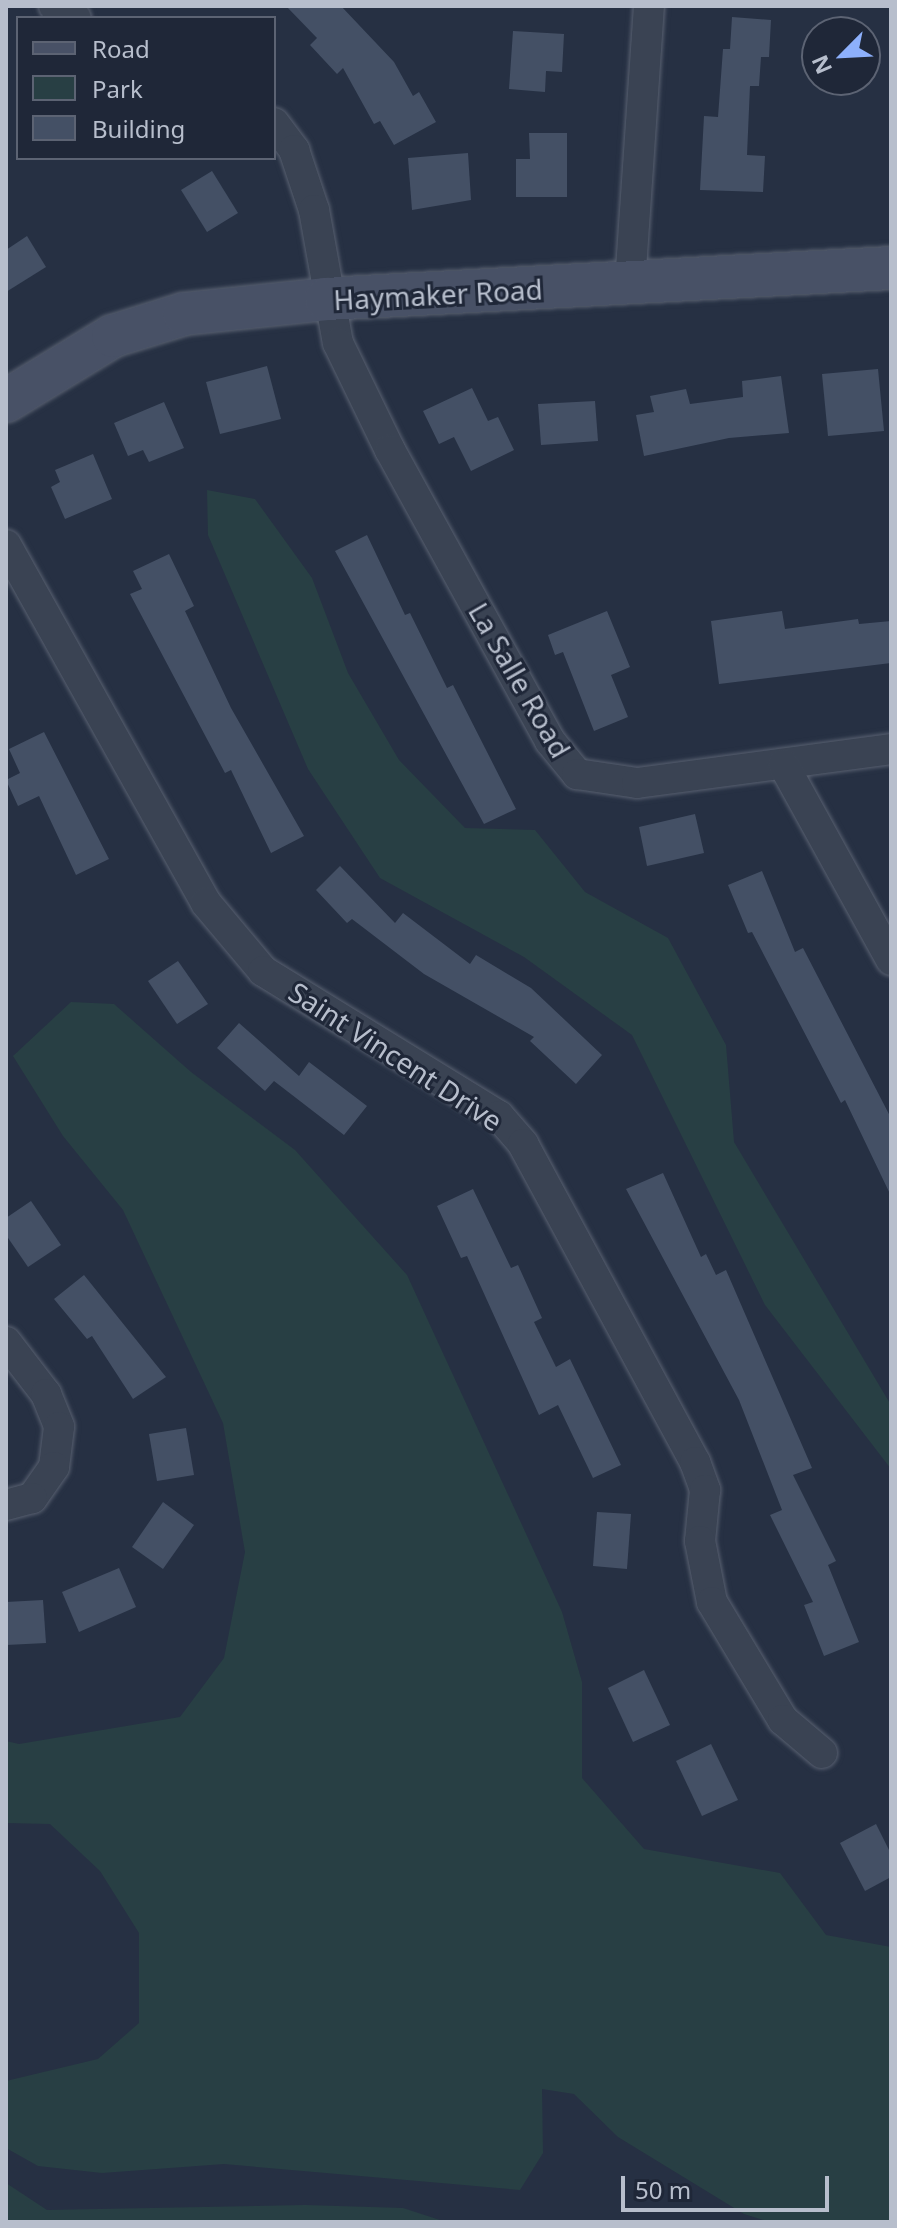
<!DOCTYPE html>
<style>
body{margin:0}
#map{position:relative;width:897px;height:2228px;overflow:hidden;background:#263043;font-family:"Noto Sans",sans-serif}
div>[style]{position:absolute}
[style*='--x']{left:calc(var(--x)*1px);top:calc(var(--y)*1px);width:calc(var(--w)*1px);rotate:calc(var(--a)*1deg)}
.green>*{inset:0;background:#283f44}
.building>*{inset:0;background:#445065}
.roads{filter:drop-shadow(0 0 2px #586070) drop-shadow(0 0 2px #586070)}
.minor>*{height:30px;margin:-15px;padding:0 15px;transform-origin:15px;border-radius:15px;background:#3a4353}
.secondary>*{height:42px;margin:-21px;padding:0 21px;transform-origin:21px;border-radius:21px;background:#485166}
span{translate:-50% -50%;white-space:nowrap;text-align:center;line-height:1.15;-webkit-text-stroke:6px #1f2738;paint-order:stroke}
.street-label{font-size:28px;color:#b7becc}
.frame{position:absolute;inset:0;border:8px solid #b7becc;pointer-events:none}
.legend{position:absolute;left:16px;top:16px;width:260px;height:144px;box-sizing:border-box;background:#1f2738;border:2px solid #5c6373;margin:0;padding:10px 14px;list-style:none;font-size:24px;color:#b7becc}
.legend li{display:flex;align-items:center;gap:16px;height:40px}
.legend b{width:40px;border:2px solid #5c6373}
.north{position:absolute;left:801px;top:16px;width:80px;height:80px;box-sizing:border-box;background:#1f2738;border:2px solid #5c6373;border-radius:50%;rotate:246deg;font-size:22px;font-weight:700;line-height:32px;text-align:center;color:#b7becc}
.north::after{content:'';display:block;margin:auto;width:28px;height:36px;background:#8db0fc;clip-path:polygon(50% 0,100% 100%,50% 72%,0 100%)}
.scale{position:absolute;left:621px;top:2176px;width:208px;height:36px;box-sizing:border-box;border:4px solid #b7becc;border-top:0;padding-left:10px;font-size:24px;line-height:28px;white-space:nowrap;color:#b7becc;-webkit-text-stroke:6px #1f2738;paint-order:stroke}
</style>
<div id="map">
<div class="green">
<i style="clip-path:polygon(207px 490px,255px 499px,312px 578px,348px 673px,399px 760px,465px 828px,535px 830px,585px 892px,668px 938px,726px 1045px,734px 1142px,891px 1405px,891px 1469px,765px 1305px,632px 1035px,524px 957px,380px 878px,308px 769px,208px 535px)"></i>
<i style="clip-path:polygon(71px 1002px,114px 1004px,191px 1072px,295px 1150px,407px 1275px,562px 1612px,582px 1682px,582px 1778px,644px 1849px,780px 1873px,826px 1935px,891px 1947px,891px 2222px,770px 2222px,744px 2214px,618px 2137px,574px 2094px,542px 2089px,543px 2153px,520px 2190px,224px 2164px,102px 2173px,38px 2166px,6px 2148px,6px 2081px,98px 2059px,139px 2023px,139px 1933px,100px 1871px,50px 1824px,6px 1823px,6px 1741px,19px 1744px,180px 1717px,224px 1658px,245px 1552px,223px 1423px,123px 1210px,63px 1136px,13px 1056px)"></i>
<i style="clip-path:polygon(6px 2183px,47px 2210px,305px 2205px,403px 2208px,446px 2222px,6px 2222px)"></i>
</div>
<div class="building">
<i style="clip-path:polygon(286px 6px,341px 6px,394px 62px,413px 96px,419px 92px,436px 122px,394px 145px,380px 121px,374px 124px,343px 68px,337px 74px,310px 45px,317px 38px)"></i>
<i style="clip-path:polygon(732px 17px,771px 20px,769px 57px,761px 57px,759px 86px,750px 86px,747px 155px,765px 156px,763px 192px,700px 190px,704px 116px,718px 117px,723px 49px,730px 49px)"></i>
<i style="clip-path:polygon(513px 31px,564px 34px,562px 72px,546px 71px,545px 92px,509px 89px)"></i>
<i style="clip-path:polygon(529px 133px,567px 133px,567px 197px,516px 197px,516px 159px,530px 159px)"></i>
<i style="clip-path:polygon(468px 153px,471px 200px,412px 210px,408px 158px)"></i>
<i style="clip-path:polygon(212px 171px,238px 213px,207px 232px,181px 190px)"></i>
<i style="clip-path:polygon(27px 236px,46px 267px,6px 292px,6px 250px)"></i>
<i style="clip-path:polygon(267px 366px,281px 419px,220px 434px,206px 382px)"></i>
<i style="clip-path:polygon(878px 369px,884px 431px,828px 436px,822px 374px)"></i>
<i style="clip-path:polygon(781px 376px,789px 433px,729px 438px,644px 456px,636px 415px,654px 412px,650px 396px,686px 389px,690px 404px,743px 397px,742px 381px)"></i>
<i style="clip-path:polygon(472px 388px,488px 421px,498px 417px,514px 450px,471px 471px,454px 437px,439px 444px,423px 411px)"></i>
<i style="clip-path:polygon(595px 401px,598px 441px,541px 445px,538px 404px)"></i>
<i style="clip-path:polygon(164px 402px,184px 448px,149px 462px,143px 450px,128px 456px,114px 423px)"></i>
<i style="clip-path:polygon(93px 454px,112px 499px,65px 519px,51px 487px,60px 482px,55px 470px)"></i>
<i style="clip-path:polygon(367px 535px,405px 615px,410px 613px,447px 688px,453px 685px,516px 809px,484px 824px,335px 551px)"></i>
<i style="clip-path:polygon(169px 554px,194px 606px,185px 611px,231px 708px,304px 836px,271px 853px,231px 770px,225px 773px,130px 594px,142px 589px,133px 571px)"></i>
<i style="clip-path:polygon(607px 611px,630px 667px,611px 675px,628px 717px,594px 731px,563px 652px,555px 655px,548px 635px)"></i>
<i style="clip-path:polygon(782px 611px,785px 629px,858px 619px,859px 624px,891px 621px,891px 663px,719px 684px,711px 621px)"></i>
<i style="clip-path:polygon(44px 732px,109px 859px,76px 875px,39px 796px,18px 806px,6px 780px,20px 773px,9px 749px)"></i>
<i style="clip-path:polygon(695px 814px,704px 853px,647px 866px,639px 827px)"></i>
<i style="clip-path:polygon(340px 866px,395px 923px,403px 913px,470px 964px,476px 955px,531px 988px,602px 1055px,576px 1084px,530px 1041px,534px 1037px,424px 974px,352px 919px,347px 923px,316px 890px)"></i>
<i style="clip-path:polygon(762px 871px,795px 952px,803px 948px,891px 1118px,891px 1196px,845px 1100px,841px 1103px,752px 932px,748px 933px,728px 885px)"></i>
<i style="clip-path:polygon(178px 961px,208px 1004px,177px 1024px,148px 981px)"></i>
<i style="clip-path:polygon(239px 1023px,299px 1076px,309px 1062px,367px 1106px,344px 1135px,274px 1081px,265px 1091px,217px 1048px)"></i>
<i style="clip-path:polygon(663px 1173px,701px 1257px,706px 1254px,716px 1275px,726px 1270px,812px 1468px,793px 1475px,836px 1561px,828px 1565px,859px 1642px,824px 1656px,804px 1605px,813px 1602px,770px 1515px,782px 1510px,739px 1400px,626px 1189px)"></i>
<i style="clip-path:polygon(473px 1189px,511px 1268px,518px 1265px,542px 1318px,534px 1322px,556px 1367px,570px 1359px,621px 1465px,593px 1478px,558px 1405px,539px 1415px,467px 1256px,461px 1258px,437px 1206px)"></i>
<i style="clip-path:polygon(31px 1201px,61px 1245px,28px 1267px,6px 1235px,6px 1218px)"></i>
<i style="clip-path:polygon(84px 1275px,166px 1377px,133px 1399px,92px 1336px,87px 1339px,54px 1299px)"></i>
<i style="clip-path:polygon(186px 1428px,194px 1475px,157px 1481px,149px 1434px)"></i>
<i style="clip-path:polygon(163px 1502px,194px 1525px,163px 1569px,132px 1547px)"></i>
<i style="clip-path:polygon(597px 1512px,631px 1514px,627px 1569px,593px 1566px)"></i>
<i style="clip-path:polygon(119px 1568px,136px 1607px,79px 1632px,62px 1592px)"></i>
<i style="clip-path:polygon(43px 1600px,46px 1643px,6px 1645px,6px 1602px)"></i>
<i style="clip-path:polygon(644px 1670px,670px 1725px,633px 1742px,608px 1688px)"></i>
<i style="clip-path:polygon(711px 1744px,738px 1800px,702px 1816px,676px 1761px)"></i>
<i style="clip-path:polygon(876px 1824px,891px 1854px,891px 1877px,865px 1891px,840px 1843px)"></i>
</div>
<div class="roads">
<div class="minor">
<i style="--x:54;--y:6;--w:25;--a:29"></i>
<i style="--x:274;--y:123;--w:34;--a:53"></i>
<i style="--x:294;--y:150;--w:63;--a:71.6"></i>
<i style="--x:314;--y:210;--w:135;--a:79.8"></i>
<i style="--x:338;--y:343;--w:119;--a:64.1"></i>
<i style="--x:390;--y:450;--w:332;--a:61.2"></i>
<i style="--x:550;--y:741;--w:43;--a:50.7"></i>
<i style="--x:577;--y:774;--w:61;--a:8.5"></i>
<i style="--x:637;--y:783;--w:256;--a:-7.6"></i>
<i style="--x:630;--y:284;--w:279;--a:-86.1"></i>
<i style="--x:6;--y:545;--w:410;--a:60.8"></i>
<i style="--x:206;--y:903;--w:89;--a:50"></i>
<i style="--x:263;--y:971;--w:277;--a:31.6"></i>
<i style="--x:499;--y:1116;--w:37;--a:49"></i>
<i style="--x:523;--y:1144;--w:362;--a:61.6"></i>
<i style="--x:695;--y:1462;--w:30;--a:70"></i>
<i style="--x:705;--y:1490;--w:51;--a:95.6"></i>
<i style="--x:700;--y:1541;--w:62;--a:78.9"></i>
<i style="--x:712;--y:1602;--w:138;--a:59"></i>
<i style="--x:783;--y:1720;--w:51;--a:40.2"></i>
<i style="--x:783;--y:764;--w:224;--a:61.1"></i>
<i style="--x:6;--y:1342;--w:66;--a:52.4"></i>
<i style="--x:46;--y:1394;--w:35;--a:68"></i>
<i style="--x:59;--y:1427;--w:40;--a:97.1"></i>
<i style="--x:54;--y:1467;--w:38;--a:125"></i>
<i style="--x:32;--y:1498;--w:27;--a:165"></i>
</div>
<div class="secondary">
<i style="--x:6;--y:401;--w:125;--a:-31.3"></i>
<i style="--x:113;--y:336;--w:74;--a:-17.2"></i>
<i style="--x:184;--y:314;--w:143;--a:-6"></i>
<i style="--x:326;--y:299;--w:566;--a:-3.14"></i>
</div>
</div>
<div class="street-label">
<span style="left:438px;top:294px;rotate:-3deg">Haymaker Road</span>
<span style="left:520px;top:680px;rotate:60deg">La Salle Road</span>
<span style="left:396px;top:1056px;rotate:33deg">Saint Vincent Drive</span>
</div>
<div class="frame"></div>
<ul class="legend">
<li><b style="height:10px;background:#485166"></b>Road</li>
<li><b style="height:22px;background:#283f44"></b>Park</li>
<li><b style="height:22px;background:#445065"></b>Building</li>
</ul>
<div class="north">N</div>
<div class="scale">50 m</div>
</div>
